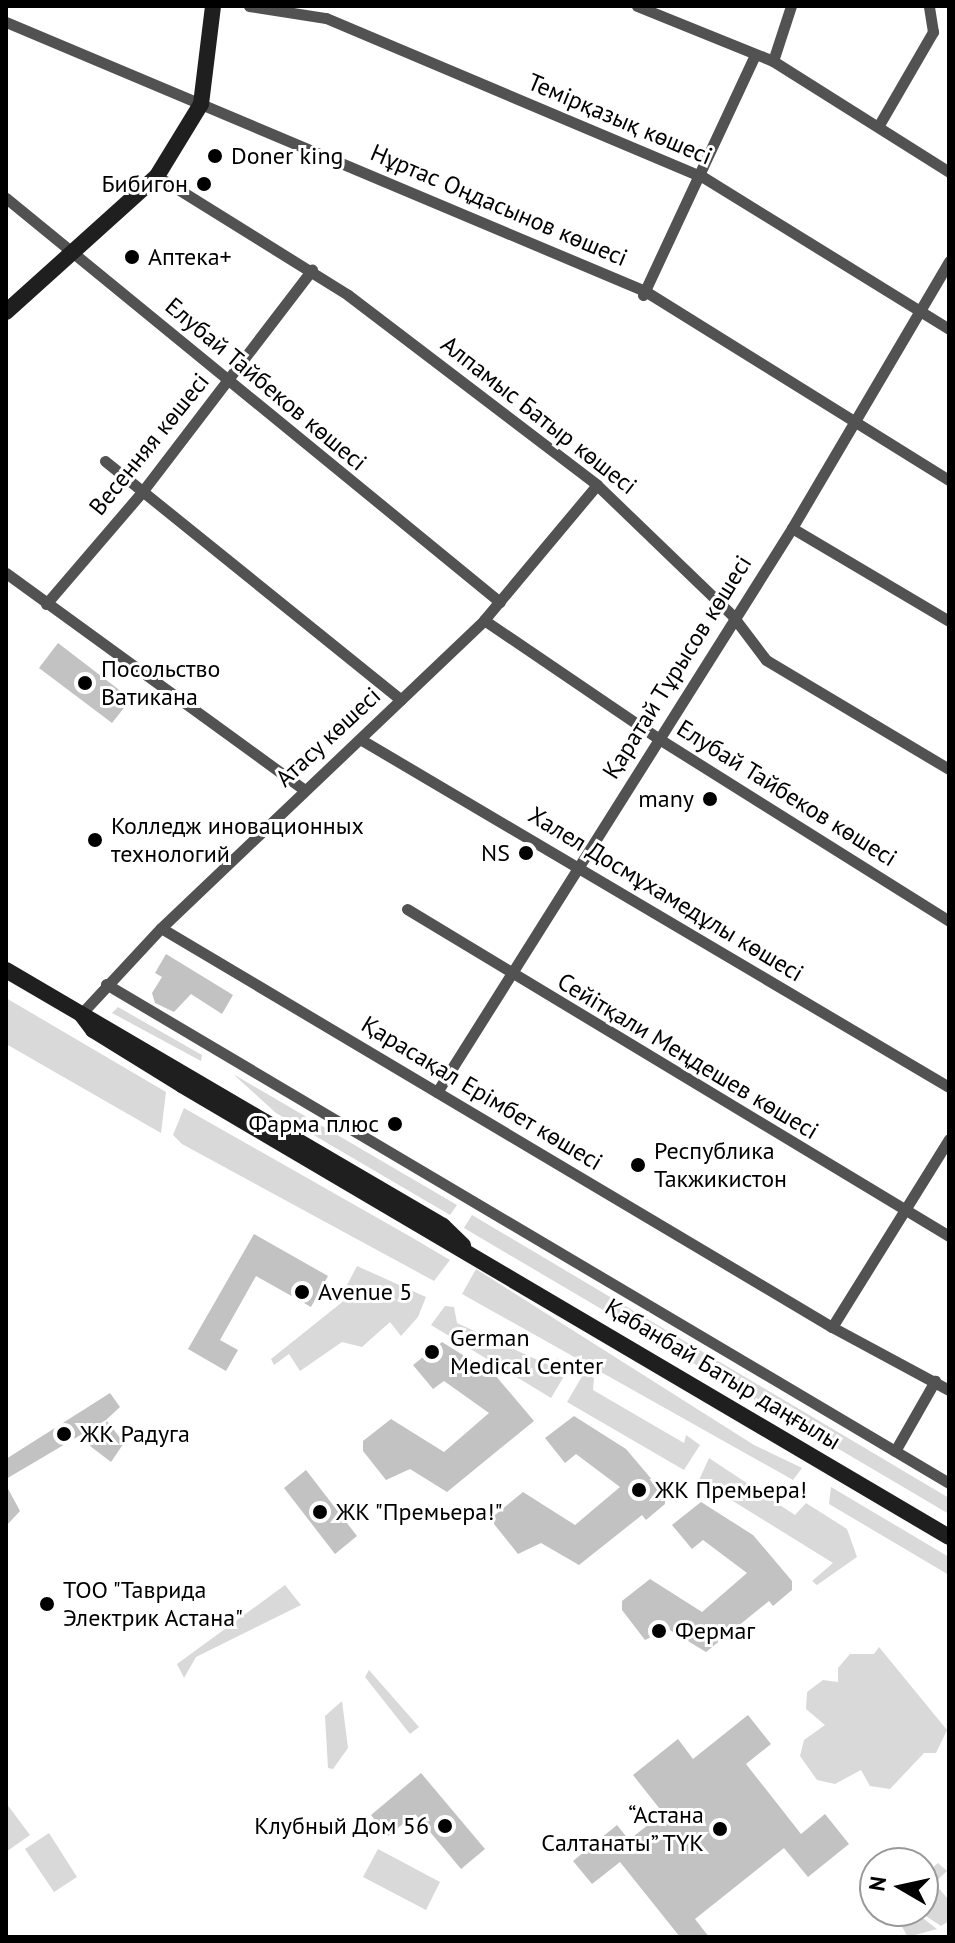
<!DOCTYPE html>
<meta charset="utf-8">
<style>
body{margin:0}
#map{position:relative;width:955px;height:1943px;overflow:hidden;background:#fff;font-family:"PT Sans",sans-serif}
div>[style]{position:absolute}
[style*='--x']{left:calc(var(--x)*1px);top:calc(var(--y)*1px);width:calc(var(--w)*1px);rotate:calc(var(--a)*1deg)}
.green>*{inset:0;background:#d9d9d9}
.building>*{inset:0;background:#c2c2c2}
.street>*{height:11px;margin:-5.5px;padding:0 5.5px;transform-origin:5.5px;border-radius:5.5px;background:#525252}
.secondary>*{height:16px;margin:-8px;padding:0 8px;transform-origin:8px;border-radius:8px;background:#1f1f1f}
.dots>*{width:22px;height:22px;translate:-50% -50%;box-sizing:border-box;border:4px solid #fff;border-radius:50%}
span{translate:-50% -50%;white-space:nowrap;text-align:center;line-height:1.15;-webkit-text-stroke:6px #fff;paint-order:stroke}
.street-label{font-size:24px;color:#000}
.poi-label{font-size:24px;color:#000}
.left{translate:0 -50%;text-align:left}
.right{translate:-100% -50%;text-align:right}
.frame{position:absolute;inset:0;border:8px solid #000;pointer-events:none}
.north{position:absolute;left:859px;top:1847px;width:80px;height:80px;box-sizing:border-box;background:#fff;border:2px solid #999;border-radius:50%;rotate:279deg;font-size:22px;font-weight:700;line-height:32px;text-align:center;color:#000}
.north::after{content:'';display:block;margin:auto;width:28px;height:36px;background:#000;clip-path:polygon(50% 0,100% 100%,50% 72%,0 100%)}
</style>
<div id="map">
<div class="green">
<i style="clip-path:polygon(6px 998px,166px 1092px,161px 1133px,6px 1044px)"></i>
<i style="clip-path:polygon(118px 1007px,202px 1055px,201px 1061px,112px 1013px)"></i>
<i style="clip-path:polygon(233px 1074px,457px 1205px,450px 1215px,276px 1113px)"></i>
<i style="clip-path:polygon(184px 1108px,411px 1237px,450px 1260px,434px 1281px,182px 1144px,173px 1135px)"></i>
<i style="clip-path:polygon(472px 1215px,949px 1498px,949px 1514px,464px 1228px)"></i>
<i style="clip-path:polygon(357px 1266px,426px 1297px,418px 1317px,401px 1336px,390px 1322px,362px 1347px,342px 1342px,300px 1371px,289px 1354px,274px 1365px,271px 1359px,351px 1295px,347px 1285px)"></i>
<i style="clip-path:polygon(476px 1269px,754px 1445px,802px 1468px,793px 1480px,462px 1294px)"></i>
<i style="clip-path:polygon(445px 1306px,454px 1307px,457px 1323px,553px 1367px,557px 1358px,569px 1368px,551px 1398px,431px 1325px)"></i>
<i style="clip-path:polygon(584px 1373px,594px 1378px,593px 1390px,684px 1443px,686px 1435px,700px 1445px,684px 1470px,567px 1402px)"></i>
<i style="clip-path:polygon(709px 1458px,795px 1515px,806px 1503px,847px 1529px,857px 1557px,817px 1585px,812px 1581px,833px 1563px,699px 1480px)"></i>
<i style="clip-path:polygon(831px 1487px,949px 1557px,949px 1575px,829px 1504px)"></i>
<i style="clip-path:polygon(285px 1585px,301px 1605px,196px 1657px,184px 1678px,177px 1664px)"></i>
<i style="clip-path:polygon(879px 1647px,947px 1730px,936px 1753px,924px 1753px,890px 1789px,870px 1786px,861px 1770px,835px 1784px,817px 1780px,800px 1756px,804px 1740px,825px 1725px,806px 1709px,807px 1692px,823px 1680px,838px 1682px,838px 1668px,850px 1654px,874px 1654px)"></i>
<i style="clip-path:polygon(369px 1670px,419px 1727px,410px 1734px,365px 1677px)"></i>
<i style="clip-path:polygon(342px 1701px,348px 1748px,333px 1769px,328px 1768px,325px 1716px)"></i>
<i style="clip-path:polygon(6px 1803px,30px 1835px,6px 1852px)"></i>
<i style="clip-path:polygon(49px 1833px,77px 1877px,54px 1892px,25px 1849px)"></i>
<i style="clip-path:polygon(378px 1849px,440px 1882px,426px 1910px,363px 1877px)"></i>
<i style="clip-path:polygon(938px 1863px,947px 1871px,934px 1883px,949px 1900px,949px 1921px,941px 1926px,918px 1911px,923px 1911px,923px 1876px)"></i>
<i style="clip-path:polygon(920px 1916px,937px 1929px,908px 1937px,898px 1920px)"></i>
</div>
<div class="building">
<i style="clip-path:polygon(58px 643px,131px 699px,112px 723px,39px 668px)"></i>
<i style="clip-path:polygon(166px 954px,233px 995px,222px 1014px,191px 994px,174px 1012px,155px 1003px,152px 993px,162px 977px,155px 973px)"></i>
<i style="clip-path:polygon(254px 1234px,328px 1276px,311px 1307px,256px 1276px,220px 1340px,238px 1350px,226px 1371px,188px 1349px)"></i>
<i style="clip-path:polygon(442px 1342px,495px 1375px,534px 1421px,447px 1492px,410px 1469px,386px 1480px,363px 1451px,363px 1441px,391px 1419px,444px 1452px,489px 1413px,444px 1381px,433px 1389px,413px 1365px)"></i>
<i style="clip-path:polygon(110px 1393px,120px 1407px,106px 1420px,6px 1479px,6px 1459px)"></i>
<i style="clip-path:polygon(574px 1416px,626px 1449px,665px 1495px,665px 1504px,646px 1520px,642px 1515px,579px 1565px,541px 1543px,518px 1554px,494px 1524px,495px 1515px,523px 1492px,575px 1525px,620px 1487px,576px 1454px,565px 1463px,545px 1438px)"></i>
<i style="clip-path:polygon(107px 1421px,124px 1443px,111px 1462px,90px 1446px)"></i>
<i style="clip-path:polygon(306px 1470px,357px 1536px,335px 1554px,284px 1488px)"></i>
<i style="clip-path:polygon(6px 1485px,20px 1511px,6px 1526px)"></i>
<i style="clip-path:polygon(701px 1502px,753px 1535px,792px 1581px,792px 1590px,773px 1606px,769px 1601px,706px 1652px,668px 1629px,645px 1640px,622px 1610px,622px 1601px,650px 1579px,702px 1612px,747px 1573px,703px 1540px,692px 1549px,672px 1525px)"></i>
<i style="clip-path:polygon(748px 1715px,771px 1744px,746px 1764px,801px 1834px,825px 1814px,849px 1844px,808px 1877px,784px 1848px,695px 1919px,709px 1937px,680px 1937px,620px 1862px,592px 1884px,573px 1861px,617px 1825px,629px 1840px,663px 1813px,633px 1775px,678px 1739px,693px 1759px)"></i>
<i style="clip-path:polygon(421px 1773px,485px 1849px,461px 1869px,415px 1814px,388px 1836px,371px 1815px)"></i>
</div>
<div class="street">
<i style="--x:249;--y:6;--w:78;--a:8.9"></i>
<i style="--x:326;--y:18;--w:409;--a:22.9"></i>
<i style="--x:703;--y:177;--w:289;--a:31.7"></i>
<i style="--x:637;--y:6;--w:147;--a:22"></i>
<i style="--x:773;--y:61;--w:208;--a:32.2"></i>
<i style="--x:6;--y:22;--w:693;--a:22.83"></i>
<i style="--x:645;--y:291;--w:358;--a:31.9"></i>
<i style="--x:773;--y:61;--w:58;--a:-71.9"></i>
<i style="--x:879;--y:125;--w:108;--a:-59.9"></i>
<i style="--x:933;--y:32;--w:26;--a:-99"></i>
<i style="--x:157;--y:176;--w:225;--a:31.9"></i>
<i style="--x:348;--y:295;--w:313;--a:37.3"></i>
<i style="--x:597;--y:485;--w:187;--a:43.9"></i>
<i style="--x:732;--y:615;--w:56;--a:52.9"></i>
<i style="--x:766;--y:660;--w:213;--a:30.8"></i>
<i style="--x:6;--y:198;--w:638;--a:39.28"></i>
<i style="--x:643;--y:295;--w:265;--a:-65"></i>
<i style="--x:105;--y:461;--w:380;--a:38.9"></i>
<i style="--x:792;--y:528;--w:182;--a:30.6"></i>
<i style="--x:6;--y:573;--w:367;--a:36"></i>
<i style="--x:46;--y:604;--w:148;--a:-49.4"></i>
<i style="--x:142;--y:492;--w:280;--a:-52.6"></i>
<i style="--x:484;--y:620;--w:208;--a:34.2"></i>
<i style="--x:656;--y:737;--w:346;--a:32.1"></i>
<i style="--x:360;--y:739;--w:684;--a:30.58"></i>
<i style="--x:407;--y:909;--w:633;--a:31.1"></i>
<i style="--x:161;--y:928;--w:781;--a:30.74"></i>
<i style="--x:832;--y:1327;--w:133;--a:28.3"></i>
<i style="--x:106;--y:984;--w:980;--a:30.62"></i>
<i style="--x:81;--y:1014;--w:117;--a:-47.1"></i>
<i style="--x:161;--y:928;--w:446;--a:-43.6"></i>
<i style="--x:484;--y:620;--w:176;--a:-50.1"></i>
<i style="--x:437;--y:1092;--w:666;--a:-57.81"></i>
<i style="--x:792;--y:528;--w:310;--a:-59.5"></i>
<i style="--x:832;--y:1327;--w:221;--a:-58.1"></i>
<i style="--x:895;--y:1451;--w:81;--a:-60.3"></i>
</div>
<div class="secondary">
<i style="--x:6;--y:312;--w:203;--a:-42"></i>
<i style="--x:157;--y:176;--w:84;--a:-58.6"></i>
<i style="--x:201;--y:104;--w:99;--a:-83"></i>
<i style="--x:6;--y:970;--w:506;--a:30.36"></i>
<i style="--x:443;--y:1226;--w:28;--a:44"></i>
<i style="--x:81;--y:1014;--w:20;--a:53"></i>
<i style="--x:93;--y:1030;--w:105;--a:31.7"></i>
<i style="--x:182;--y:1085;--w:890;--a:30.51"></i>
</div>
<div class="dots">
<i style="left:215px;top:156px;background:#000"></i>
<i style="left:204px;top:184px;background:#000"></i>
<i style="left:132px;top:257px;background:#000"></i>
<i style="left:85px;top:683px;background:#000"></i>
<i style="left:710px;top:799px;background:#000"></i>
<i style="left:95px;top:840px;background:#000"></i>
<i style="left:526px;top:853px;background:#000"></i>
<i style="left:395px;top:1124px;background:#000"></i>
<i style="left:638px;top:1165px;background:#000"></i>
<i style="left:302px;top:1292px;background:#000"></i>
<i style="left:432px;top:1352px;background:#000"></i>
<i style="left:64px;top:1434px;background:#000"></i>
<i style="left:639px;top:1490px;background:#000"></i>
<i style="left:320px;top:1512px;background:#000"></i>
<i style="left:47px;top:1604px;background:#000"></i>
<i style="left:659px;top:1631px;background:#000"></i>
<i style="left:445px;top:1826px;background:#000"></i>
<i style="left:720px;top:1829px;background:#000"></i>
</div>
<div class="street-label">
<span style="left:620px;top:119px;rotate:23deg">Темірқазық көшесі</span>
<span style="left:499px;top:205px;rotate:23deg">Нұртас Оңдасынов көшесі</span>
<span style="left:266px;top:384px;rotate:40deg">Елубай Тайбеков көшесі</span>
<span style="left:539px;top:415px;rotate:38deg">Алпамыс Батыр көшесі</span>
<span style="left:149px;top:444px;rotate:-51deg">Весенняя көшесі</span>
<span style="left:677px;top:667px;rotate:-58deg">Қаратай Тұрысов көшесі</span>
<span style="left:328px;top:737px;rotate:-43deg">Атасу көшесі</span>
<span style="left:787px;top:793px;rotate:32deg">Елубай Тайбеков көшесі</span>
<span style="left:666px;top:894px;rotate:31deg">Халел Досмұхамедұлы көшесі</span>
<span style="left:688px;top:1056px;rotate:31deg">Сейітқали Меңдешев көшесі</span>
<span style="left:482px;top:1093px;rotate:31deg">Қарасақал Ерімбет көшесі</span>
<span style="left:723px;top:1374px;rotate:31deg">Қабанбай Батыр даңғылы</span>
</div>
<div class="poi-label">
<span class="left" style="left:231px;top:156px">Doner king</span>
<span class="right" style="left:188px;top:184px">Бибигон</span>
<span class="left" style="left:148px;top:257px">Аптека+</span>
<span class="left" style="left:101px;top:683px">Посольство<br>Ватикана</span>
<span class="right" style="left:694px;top:799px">many</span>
<span class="left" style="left:111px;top:840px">Колледж иновационных<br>технологий</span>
<span class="right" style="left:510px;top:853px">NS</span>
<span class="right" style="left:379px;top:1124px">Фарма плюс</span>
<span class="left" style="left:654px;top:1165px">Республика<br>Такжикистон</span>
<span class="left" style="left:318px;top:1292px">Avenue 5</span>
<span class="left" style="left:450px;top:1352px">German<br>Medical Center</span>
<span class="left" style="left:80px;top:1434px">ЖК Радуга</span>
<span class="left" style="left:655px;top:1490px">ЖК Премьера!</span>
<span class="left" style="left:336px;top:1512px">ЖК "Премьера!"</span>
<span class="left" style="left:63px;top:1604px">ТОО "Таврида<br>Электрик Астана"</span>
<span class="left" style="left:675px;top:1631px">Фермаг</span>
<span class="right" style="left:704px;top:1829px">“Астана<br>Салтанаты” ТҮК</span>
<span class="right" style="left:429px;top:1826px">Клубный Дом 56</span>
</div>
<div class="frame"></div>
<div class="north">N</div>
</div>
